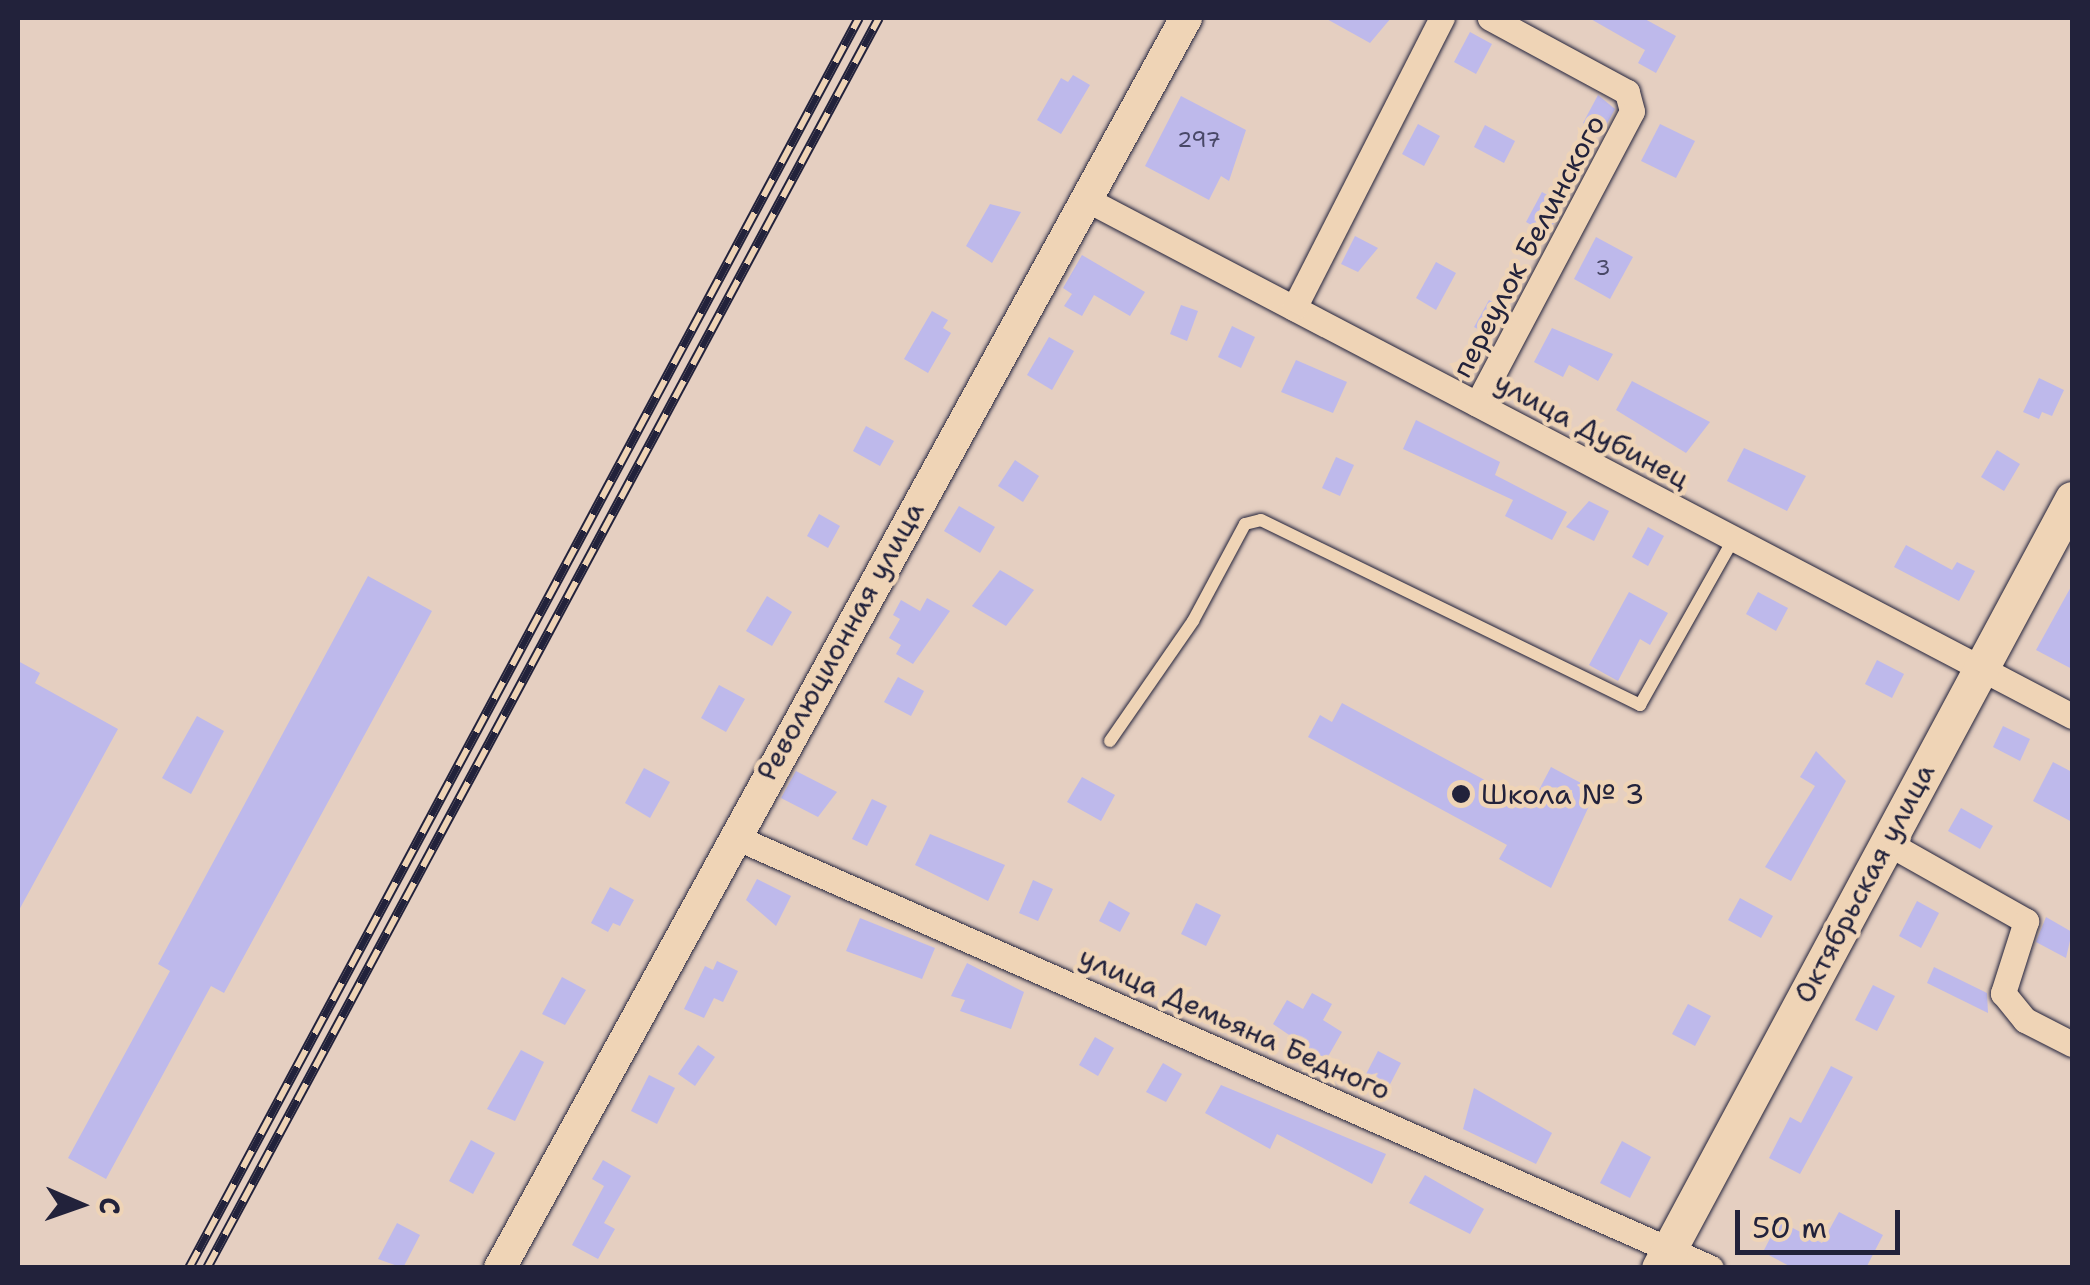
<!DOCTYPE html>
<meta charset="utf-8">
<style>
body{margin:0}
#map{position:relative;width:2090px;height:1285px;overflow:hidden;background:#e5cfc1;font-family:"Shantell Sans",sans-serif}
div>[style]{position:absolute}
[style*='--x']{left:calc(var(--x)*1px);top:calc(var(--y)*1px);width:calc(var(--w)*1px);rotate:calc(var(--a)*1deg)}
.building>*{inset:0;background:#beb9eb}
.roads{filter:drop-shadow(0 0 2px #22223b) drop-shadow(0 0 2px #22223b)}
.service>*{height:12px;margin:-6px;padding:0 6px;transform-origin:6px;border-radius:6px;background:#efd4b6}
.minor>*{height:25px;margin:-12.5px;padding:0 12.5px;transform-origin:12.5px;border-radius:12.5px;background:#efd4b6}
.tertiary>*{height:32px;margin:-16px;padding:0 16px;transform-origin:16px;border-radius:16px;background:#efd4b6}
.secondary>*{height:35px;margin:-17.5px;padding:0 17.5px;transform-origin:17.5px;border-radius:17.5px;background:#efd4b6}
.rail>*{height:10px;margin-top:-5px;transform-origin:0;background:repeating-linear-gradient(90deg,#efd4b6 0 19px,#22223b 0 38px);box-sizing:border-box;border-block:2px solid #22223b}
.dots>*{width:28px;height:28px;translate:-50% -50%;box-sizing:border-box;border:5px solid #efd4b6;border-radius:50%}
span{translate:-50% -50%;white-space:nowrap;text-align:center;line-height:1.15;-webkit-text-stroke:9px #efd4b6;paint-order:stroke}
.number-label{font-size:22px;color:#494867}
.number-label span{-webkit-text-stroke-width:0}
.street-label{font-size:28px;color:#22223b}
.poi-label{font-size:28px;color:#22223b}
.left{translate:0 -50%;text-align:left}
.frame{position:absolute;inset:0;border:20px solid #22223b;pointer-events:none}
.north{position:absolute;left:30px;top:1155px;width:100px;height:100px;-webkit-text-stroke:8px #efd4b6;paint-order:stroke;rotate:92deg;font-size:28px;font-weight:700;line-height:40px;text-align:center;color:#22223b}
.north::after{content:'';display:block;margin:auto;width:35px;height:45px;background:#22223b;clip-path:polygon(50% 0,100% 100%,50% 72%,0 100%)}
.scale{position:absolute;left:1735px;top:1210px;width:165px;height:45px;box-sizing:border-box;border:5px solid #22223b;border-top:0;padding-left:12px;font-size:30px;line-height:35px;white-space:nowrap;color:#22223b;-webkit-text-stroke:8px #efd4b6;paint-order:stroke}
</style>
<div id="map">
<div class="building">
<i style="clip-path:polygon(1325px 18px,1391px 18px,1370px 43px)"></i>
<i style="clip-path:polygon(1589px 18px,1643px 18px,1676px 36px,1656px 73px,1638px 63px,1645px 50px)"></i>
<i style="clip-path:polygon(1470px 32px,1492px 44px,1476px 74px,1454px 62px)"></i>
<i style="clip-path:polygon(1073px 75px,1090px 85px,1061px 134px,1037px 120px,1061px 78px,1068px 82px)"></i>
<i style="clip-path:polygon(1598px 95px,1615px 109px,1602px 133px,1583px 123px)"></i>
<i style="clip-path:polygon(1181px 96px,1246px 130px,1229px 181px,1221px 176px,1209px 200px,1145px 166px)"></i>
<i style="clip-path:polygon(1418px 124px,1440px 136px,1424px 166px,1402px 154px)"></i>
<i style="clip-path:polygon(1660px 124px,1695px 141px,1676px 178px,1641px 161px)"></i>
<i style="clip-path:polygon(1485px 125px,1515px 141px,1504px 163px,1474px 147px)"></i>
<i style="clip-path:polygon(1542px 192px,1564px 204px,1548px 234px,1526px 222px)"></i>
<i style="clip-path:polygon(990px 204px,1021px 212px,992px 263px,966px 246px)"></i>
<i style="clip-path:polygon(1355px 236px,1378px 248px,1358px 272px,1341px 264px)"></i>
<i style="clip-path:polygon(1596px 237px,1633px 257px,1610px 299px,1574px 279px)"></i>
<i style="clip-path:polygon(1082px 255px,1145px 292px,1130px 316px,1094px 295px,1082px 316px,1064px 306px,1072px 294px,1063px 288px)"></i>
<i style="clip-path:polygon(1436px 262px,1456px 273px,1436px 310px,1416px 298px)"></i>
<i style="clip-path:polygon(1489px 300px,1508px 311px,1493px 337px,1474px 327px)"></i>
<i style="clip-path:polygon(1181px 305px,1198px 311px,1187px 341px,1170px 334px)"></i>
<i style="clip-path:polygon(932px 311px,948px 320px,943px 328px,951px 333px,928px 373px,904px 359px)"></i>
<i style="clip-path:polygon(1232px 326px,1255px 337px,1241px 368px,1218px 357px)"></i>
<i style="clip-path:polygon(1552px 328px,1613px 354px,1598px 381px,1569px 365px,1563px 377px,1534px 362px)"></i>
<i style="clip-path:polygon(1049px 337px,1074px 351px,1052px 390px,1027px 375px)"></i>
<i style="clip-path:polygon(1296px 360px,1347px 382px,1333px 413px,1281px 392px)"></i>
<i style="clip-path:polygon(2039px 378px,2064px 390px,2052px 416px,2042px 412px,2039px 419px,2023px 412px)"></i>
<i style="clip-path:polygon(1632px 381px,1710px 422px,1686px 453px,1616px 410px)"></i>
<i style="clip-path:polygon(1416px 420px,1500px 462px,1495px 475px,1567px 512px,1552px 540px,1505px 516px,1513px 500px,1403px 449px)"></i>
<i style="clip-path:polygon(866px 426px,894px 441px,880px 466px,853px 451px)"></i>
<i style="clip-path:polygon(1744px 448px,1806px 476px,1787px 511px,1727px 481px)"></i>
<i style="clip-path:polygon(1997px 450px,2020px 464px,2004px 491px,1981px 477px)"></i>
<i style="clip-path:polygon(1336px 457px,1354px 465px,1340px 496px,1322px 488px)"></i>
<i style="clip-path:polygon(1015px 460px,1039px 476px,1023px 502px,998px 486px)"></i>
<i style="clip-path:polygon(1589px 501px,1609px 511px,1594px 541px,1566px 527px)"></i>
<i style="clip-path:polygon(959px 506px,995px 527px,980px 553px,944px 531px)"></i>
<i style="clip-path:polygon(819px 514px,840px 526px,828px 548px,807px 536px)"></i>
<i style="clip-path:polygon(1648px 527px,1664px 536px,1648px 566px,1632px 557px)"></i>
<i style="clip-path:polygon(1906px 545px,1952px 570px,1957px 562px,1975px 571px,1959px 601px,1894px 567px)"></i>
<i style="clip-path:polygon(1000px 570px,1034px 590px,1006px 626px,972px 606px)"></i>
<i style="clip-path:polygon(368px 576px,432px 611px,224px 993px,211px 986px,106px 1179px,68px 1158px,170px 971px,158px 964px)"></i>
<i style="clip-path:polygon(2072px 585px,2072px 669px,2036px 650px)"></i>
<i style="clip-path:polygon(1629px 592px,1668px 613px,1650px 645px,1640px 639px,1618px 681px,1589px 665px)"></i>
<i style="clip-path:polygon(1758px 592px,1788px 608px,1776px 631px,1746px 614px)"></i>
<i style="clip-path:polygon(767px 596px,792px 612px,772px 646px,746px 631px)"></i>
<i style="clip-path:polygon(927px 598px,950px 611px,913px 664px,896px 654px,901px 645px,889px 638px,900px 619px,893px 615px,901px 600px,920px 611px)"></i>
<i style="clip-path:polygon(1877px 660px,1904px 674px,1892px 698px,1865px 684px)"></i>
<i style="clip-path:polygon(18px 661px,40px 673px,35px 683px,118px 729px,18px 912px)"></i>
<i style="clip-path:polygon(898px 677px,924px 691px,911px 716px,884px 702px)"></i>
<i style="clip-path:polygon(719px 685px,745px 699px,726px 732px,701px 718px)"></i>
<i style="clip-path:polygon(1342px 703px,1531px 805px,1551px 767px,1596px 791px,1551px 888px,1499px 859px,1507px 845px,1308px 737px,1320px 715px,1332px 722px)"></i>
<i style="clip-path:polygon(197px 716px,224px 731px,191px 794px,162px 778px)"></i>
<i style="clip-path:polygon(2003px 726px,2030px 739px,2020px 761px,1993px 747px)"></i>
<i style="clip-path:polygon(1816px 751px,1846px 781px,1791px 881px,1765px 867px,1815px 786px,1800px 777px)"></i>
<i style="clip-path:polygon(2053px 762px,2072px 772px,2072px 822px,2033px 801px)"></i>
<i style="clip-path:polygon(644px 768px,670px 782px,650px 818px,625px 803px)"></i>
<i style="clip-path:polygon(796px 771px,837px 792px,818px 817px,781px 798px)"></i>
<i style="clip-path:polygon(1082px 777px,1115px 795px,1101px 821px,1067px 802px)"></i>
<i style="clip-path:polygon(872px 799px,887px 806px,867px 846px,852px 839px)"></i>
<i style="clip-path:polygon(1961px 808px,1993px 826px,1980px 849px,1948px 831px)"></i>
<i style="clip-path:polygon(930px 834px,1005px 865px,988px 901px,915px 865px)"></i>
<i style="clip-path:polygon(757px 879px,791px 896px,776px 926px,746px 900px)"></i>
<i style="clip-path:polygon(1033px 880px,1053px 889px,1038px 921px,1019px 913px)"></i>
<i style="clip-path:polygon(610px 887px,634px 900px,620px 926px,613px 923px,608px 932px,591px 923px)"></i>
<i style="clip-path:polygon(1740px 898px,1773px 916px,1761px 938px,1728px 920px)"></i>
<i style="clip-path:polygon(1109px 901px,1130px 913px,1120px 932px,1099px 921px)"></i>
<i style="clip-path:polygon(1917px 901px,1939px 913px,1921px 948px,1899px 936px)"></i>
<i style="clip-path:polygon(1196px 903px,1221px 915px,1206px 946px,1181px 934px)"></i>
<i style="clip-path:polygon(2046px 917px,2072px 932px,2066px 958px,2036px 942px)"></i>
<i style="clip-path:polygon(860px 918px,935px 948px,922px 979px,846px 951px)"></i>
<i style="clip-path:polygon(717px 961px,738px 971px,723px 1002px,714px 998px,704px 1018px,684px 1009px,705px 966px,713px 970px)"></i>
<i style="clip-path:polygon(967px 963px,1024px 992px,1011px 1029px,960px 1011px,965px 1000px,951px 996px)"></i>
<i style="clip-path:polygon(1934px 967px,1987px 993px,1988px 1013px,1927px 983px)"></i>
<i style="clip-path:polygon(562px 977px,586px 990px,565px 1025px,542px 1014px)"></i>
<i style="clip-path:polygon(1873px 985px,1895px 996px,1877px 1031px,1855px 1020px)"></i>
<i style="clip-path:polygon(1312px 993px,1332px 1004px,1323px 1020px,1342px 1032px,1326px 1060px,1273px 1024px,1287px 1000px,1303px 1009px)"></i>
<i style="clip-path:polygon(1688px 1004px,1711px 1016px,1695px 1046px,1672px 1034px)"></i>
<i style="clip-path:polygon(1095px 1037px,1114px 1048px,1098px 1076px,1079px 1065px)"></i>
<i style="clip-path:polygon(698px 1045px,715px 1057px,695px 1086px,678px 1074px)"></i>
<i style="clip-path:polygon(521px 1050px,544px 1062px,515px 1121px,487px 1109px)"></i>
<i style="clip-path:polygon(1378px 1051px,1401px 1063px,1386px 1092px,1363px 1080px)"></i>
<i style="clip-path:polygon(1163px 1063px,1182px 1074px,1166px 1102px,1146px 1092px)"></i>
<i style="clip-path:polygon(1831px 1066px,1853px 1077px,1800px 1174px,1769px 1158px,1790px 1117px,1801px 1123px)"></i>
<i style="clip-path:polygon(649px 1075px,675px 1088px,657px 1124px,631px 1111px)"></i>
<i style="clip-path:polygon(1221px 1085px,1386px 1154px,1372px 1184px,1277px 1134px,1270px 1149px,1205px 1113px)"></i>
<i style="clip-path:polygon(1474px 1088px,1552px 1133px,1536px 1164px,1463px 1129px)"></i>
<i style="clip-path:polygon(471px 1140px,495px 1153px,473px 1194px,449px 1181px)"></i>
<i style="clip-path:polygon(1622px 1141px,1651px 1157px,1630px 1198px,1600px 1183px)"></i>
<i style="clip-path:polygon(603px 1160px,631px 1176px,604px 1223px,615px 1229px,598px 1259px,572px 1245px,604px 1186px,592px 1179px)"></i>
<i style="clip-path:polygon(1425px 1175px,1484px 1209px,1470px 1234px,1409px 1203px)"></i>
<i style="clip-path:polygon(1839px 1212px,1883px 1235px,1866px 1268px,1793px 1268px,1763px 1252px,1779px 1221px,1822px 1243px)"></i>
<i style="clip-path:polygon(397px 1223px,420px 1235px,403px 1268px,378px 1259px)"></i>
</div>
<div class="roads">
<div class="service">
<i style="--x:1110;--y:741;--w:146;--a:-55.3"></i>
<i style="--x:1193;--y:621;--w:110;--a:-61.8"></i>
<i style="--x:1245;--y:524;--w:16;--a:-14"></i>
<i style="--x:1261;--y:520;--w:422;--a:26"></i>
<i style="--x:1640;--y:705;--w:192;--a:-60.6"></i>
</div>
<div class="minor">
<i style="--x:1084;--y:198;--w:1116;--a:27.67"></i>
<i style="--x:1294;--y:308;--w:326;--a:-63"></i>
<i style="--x:1477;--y:404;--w:331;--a:-62.1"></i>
<i style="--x:1632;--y:111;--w:20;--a:-105"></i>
<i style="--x:1627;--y:92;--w:156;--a:-151.6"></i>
<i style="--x:733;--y:836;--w:1069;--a:23.83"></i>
<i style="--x:1886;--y:842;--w:161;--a:29.4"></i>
<i style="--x:2026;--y:921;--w:76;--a:107.7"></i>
<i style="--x:2003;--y:993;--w:35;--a:51"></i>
<i style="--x:2025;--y:1020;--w:53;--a:27.1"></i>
</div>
<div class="tertiary">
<i style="--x:500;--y:1268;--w:1426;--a:-61.24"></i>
</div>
<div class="secondary">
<i style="--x:1659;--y:1268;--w:873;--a:-61.76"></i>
</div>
</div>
<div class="rail">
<i style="--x:189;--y:1268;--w:1418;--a:-61.81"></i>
<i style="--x:207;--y:1268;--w:1419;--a:-61.74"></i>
</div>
<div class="dots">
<i style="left:1461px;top:794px;background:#22223b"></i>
</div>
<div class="number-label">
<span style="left:1199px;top:140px">297</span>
<span style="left:1603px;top:268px">3</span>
</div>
<div class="street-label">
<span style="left:1528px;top:246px;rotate:-62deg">переулок Белинского</span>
<span style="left:1592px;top:430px;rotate:28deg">улица Дубинец</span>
<span style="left:840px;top:641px;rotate:-61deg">Революционная улица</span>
<span style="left:1864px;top:883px;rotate:-62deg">Октябрьская улица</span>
<span style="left:1235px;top:1023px;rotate:24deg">улица Демьяна Бедного</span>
</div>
<div class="poi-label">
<span class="left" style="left:1481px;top:794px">Школа № 3</span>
</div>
<div class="frame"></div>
<div class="north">С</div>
<div class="scale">50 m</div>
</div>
